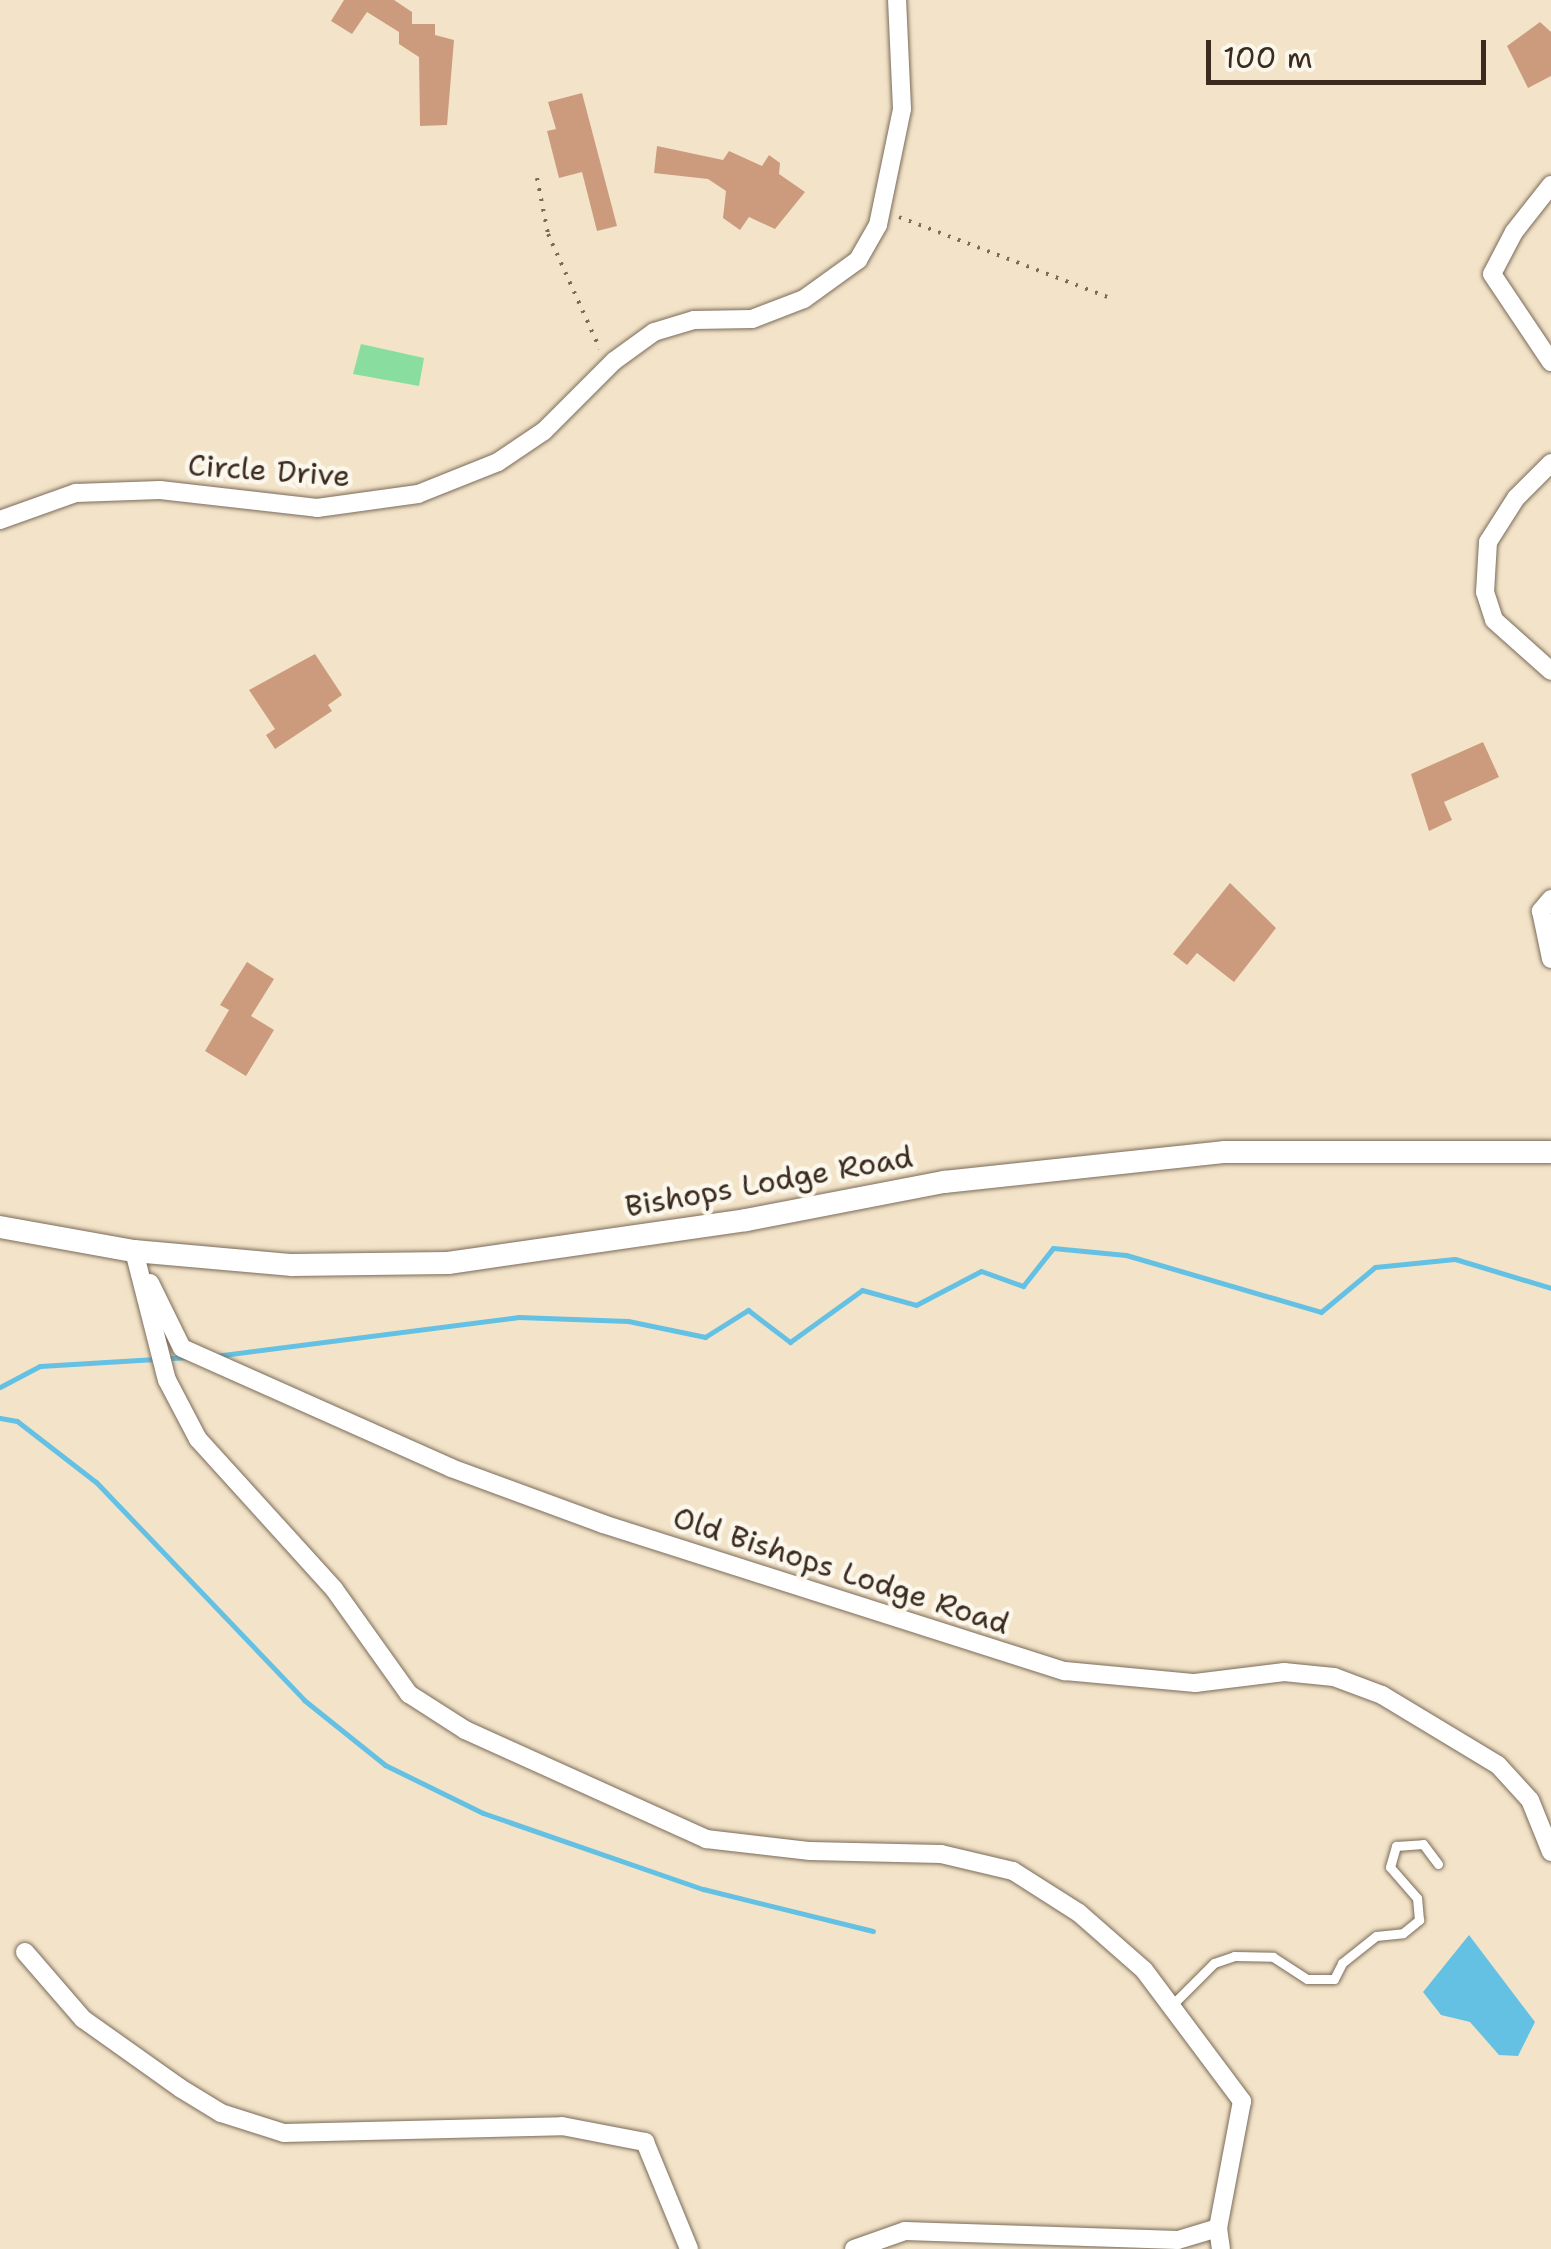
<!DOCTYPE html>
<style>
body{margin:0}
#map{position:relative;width:1551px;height:2249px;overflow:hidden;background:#f3e4c9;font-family:"Shantell Sans",sans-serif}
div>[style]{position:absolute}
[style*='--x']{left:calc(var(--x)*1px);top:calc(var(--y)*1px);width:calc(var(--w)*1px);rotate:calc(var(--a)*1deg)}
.green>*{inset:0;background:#89dd9f}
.water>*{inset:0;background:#65c1e3}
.stream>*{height:5px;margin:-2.5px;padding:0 2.5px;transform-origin:2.5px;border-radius:2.5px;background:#65c1e3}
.building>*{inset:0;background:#cc9b7d}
.path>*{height:4px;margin-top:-2px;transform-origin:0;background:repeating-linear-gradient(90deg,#7b6b5a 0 2.5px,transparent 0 10.5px)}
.roads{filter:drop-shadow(0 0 2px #7b6b5a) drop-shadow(0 0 2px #7b6b5a)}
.service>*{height:9px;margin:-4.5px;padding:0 4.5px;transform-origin:4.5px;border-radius:4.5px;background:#fff}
.minor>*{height:18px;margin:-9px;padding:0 9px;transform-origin:9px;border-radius:9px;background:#fff}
.tertiary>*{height:22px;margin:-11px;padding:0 11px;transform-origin:11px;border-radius:11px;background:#fff}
span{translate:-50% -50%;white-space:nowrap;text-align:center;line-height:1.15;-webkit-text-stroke:9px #fbf7ec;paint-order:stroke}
.street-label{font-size:30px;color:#3b2a1e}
.scale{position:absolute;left:1206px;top:40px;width:280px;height:45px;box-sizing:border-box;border:5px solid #3b2a1e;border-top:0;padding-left:12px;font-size:30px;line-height:35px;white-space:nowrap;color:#3b2a1e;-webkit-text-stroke:8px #fbf7ec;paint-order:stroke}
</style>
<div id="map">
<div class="green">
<i style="clip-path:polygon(361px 344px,424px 358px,419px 386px,353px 374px)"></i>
</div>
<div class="water">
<i style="clip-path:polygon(1469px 1935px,1535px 2022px,1518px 2056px,1499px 2055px,1470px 2022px,1441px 2015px,1423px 1992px)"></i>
</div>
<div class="stream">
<i style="--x:215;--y:1356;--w:305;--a:-7.3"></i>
<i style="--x:518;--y:1317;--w:110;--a:2.1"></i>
<i style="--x:628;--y:1321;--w:79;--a:11.7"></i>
<i style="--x:705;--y:1337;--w:51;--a:-32.1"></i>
<i style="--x:748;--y:1310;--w:53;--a:37.3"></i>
<i style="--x:790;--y:1342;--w:89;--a:-35.8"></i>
<i style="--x:862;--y:1290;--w:56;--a:15.5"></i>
<i style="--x:916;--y:1305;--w:73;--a:-27.6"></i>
<i style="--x:981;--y:1271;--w:45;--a:19.7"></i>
<i style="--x:1023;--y:1286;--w:48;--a:-51.7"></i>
<i style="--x:1053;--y:1248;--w:73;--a:5.5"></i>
<i style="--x:1126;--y:1255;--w:203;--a:16.3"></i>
<i style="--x:1321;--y:1312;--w:70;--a:-39.8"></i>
<i style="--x:1375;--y:1267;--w:80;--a:-5.7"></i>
<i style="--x:1455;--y:1259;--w:100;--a:16.8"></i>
<i style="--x:0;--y:1387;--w:45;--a:-27.7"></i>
<i style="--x:40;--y:1366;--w:149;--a:-3.5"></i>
<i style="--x:0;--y:1418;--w:17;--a:10"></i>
<i style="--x:17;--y:1421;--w:100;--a:37.7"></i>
<i style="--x:96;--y:1482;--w:301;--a:46.3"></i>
<i style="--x:304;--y:1700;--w:104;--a:38.7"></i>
<i style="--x:385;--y:1765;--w:109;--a:26.1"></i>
<i style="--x:483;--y:1813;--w:233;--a:19.1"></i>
<i style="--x:703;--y:1889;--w:175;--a:13.9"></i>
</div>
<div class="building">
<i style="clip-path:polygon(344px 0,394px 0,412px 12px,412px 24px,435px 24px,435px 35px,454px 40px,447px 125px,420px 126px,419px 57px,399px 44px,399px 32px,367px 12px,352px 34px,331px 21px)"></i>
<i style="clip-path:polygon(1540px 22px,1551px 32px,1551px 76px,1528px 88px,1507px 46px)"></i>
<i style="clip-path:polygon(582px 93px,617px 226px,597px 231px,582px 172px,559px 178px,547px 131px,556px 129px,548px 102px)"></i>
<i style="clip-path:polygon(657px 146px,723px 160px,729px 151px,762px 166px,769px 155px,780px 163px,779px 174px,805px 192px,775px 229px,749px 217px,740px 230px,723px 218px,726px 191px,708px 179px,654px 173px)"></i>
<i style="clip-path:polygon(315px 654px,342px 695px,328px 705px,332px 711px,275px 749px,266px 735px,275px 729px,249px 690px)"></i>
<i style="clip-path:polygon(1483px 742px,1499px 777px,1444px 802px,1452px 820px,1429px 831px,1411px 774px)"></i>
<i style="clip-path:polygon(1230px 883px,1276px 928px,1234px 982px,1197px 953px,1187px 965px,1173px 954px)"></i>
<i style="clip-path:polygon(247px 962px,274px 979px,251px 1016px,274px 1030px,246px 1076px,205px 1051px,229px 1010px,220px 1005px)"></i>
</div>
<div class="path">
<i style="--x:537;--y:178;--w:57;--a:78.9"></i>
<i style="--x:548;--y:234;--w:126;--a:65.7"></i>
<i style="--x:899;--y:217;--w:223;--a:21"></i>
</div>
<div class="roads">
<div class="service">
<i style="--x:1172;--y:2005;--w:59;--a:-45"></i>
<i style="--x:1214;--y:1963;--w:21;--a:-19"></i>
<i style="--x:1234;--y:1956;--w:39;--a:1"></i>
<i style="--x:1273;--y:1957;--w:40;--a:32.9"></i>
<i style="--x:1307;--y:1979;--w:27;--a:0"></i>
<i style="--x:1334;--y:1979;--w:18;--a:-63"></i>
<i style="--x:1342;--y:1963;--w:43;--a:-38.5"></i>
<i style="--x:1376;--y:1936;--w:27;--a:-6"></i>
<i style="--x:1403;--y:1933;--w:21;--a:-39"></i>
<i style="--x:1419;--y:1920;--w:22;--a:-95"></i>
<i style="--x:1417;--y:1898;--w:41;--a:-131.1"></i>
<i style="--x:1390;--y:1867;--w:22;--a:-74"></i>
<i style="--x:1396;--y:1846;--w:27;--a:-4"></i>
<i style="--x:1423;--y:1844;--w:25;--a:53"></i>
</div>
<div class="minor">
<i style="--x:1551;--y:185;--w:60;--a:128.2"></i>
<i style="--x:1514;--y:232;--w:47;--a:117.6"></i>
<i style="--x:1492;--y:274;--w:106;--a:56.2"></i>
<i style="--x:1551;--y:463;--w:49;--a:135"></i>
<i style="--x:1516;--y:498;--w:52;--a:122.5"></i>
<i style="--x:1488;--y:542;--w:50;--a:93.4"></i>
<i style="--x:1485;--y:592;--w:29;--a:72"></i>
<i style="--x:1494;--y:620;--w:76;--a:41.8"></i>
<i style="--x:0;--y:520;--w:81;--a:-19.6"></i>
<i style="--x:76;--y:493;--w:84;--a:-2"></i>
<i style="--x:160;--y:490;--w:158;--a:6.5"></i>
<i style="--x:317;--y:508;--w:102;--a:-7.9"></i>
<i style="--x:418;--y:494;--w:86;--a:-21.8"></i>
<i style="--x:498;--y:462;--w:55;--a:-34"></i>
<i style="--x:544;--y:431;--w:99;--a:-45"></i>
<i style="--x:614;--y:361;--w:49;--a:-35.9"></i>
<i style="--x:654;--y:332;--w:42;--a:-16.7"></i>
<i style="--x:694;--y:320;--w:58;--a:-1"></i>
<i style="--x:752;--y:319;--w:56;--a:-21"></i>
<i style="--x:804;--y:299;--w:67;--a:-35.8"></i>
<i style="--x:858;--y:260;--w:40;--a:-60.3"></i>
<i style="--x:878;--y:225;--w:118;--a:-78.3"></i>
<i style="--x:902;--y:109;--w:109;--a:-92.6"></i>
<i style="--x:1551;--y:899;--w:16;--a:130"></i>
<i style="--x:1541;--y:911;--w:49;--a:78.2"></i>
<i style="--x:134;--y:1251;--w:133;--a:75.7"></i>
<i style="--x:167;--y:1380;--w:67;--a:62.3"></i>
<i style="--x:198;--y:1439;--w:202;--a:47.8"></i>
<i style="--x:334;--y:1589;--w:129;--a:54.5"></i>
<i style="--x:409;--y:1694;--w:67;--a:32.7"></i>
<i style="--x:465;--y:1730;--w:265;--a:24.3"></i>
<i style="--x:706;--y:1839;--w:105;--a:6.6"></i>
<i style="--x:810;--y:1851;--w:131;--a:1.3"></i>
<i style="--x:941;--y:1854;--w:74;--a:13.3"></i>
<i style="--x:1013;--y:1871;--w:78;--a:32.5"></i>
<i style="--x:1079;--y:1913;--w:86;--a:41.2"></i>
<i style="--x:1144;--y:1970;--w:164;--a:53.2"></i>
<i style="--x:1242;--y:2101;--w:129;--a:100.7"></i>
<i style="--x:1218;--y:2228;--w:21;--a:82"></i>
<i style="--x:150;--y:1283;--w:72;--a:63.8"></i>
<i style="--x:182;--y:1348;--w:295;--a:24"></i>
<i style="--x:451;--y:1468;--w:162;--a:20.2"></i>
<i style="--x:603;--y:1524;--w:485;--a:17.7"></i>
<i style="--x:1065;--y:1671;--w:131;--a:5.3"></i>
<i style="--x:1195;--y:1683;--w:90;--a:-7"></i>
<i style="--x:1284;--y:1672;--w:50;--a:5.7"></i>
<i style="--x:1334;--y:1677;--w:51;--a:20.6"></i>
<i style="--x:1382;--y:1695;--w:135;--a:31.1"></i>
<i style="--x:1498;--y:1765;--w:47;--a:47.6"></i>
<i style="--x:1530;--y:1800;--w:56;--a:68"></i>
<i style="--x:25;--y:1952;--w:89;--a:49.1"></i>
<i style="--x:83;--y:2019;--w:119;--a:35.4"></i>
<i style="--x:180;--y:2088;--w:48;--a:31.4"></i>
<i style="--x:221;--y:2113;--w:66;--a:17.6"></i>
<i style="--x:284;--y:2133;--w:278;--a:-1.4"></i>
<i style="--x:562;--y:2126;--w:85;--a:10.9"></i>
<i style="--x:645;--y:2142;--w:116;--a:67.6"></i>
<i style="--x:854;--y:2249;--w:54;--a:-19.4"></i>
<i style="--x:905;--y:2231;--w:273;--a:1.9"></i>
<i style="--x:1178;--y:2240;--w:42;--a:-16.7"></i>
</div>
<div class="tertiary">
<i style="--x:0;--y:1227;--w:136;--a:10.2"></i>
<i style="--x:134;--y:1251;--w:159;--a:5.1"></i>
<i style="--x:292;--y:1265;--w:156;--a:-0.7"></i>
<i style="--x:448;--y:1263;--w:301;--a:-8.2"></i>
<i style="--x:746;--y:1220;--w:202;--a:-10.9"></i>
<i style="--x:944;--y:1182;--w:283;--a:-6.1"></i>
<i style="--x:1225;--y:1152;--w:326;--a:0"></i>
</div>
</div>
<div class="street-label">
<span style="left:269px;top:471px;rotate:4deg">Circle Drive</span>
<span style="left:769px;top:1182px;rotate:-10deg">Bishops Lodge Road</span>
<span style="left:841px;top:1571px;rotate:18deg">Old Bishops Lodge Road</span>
</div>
<div class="scale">100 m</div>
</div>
